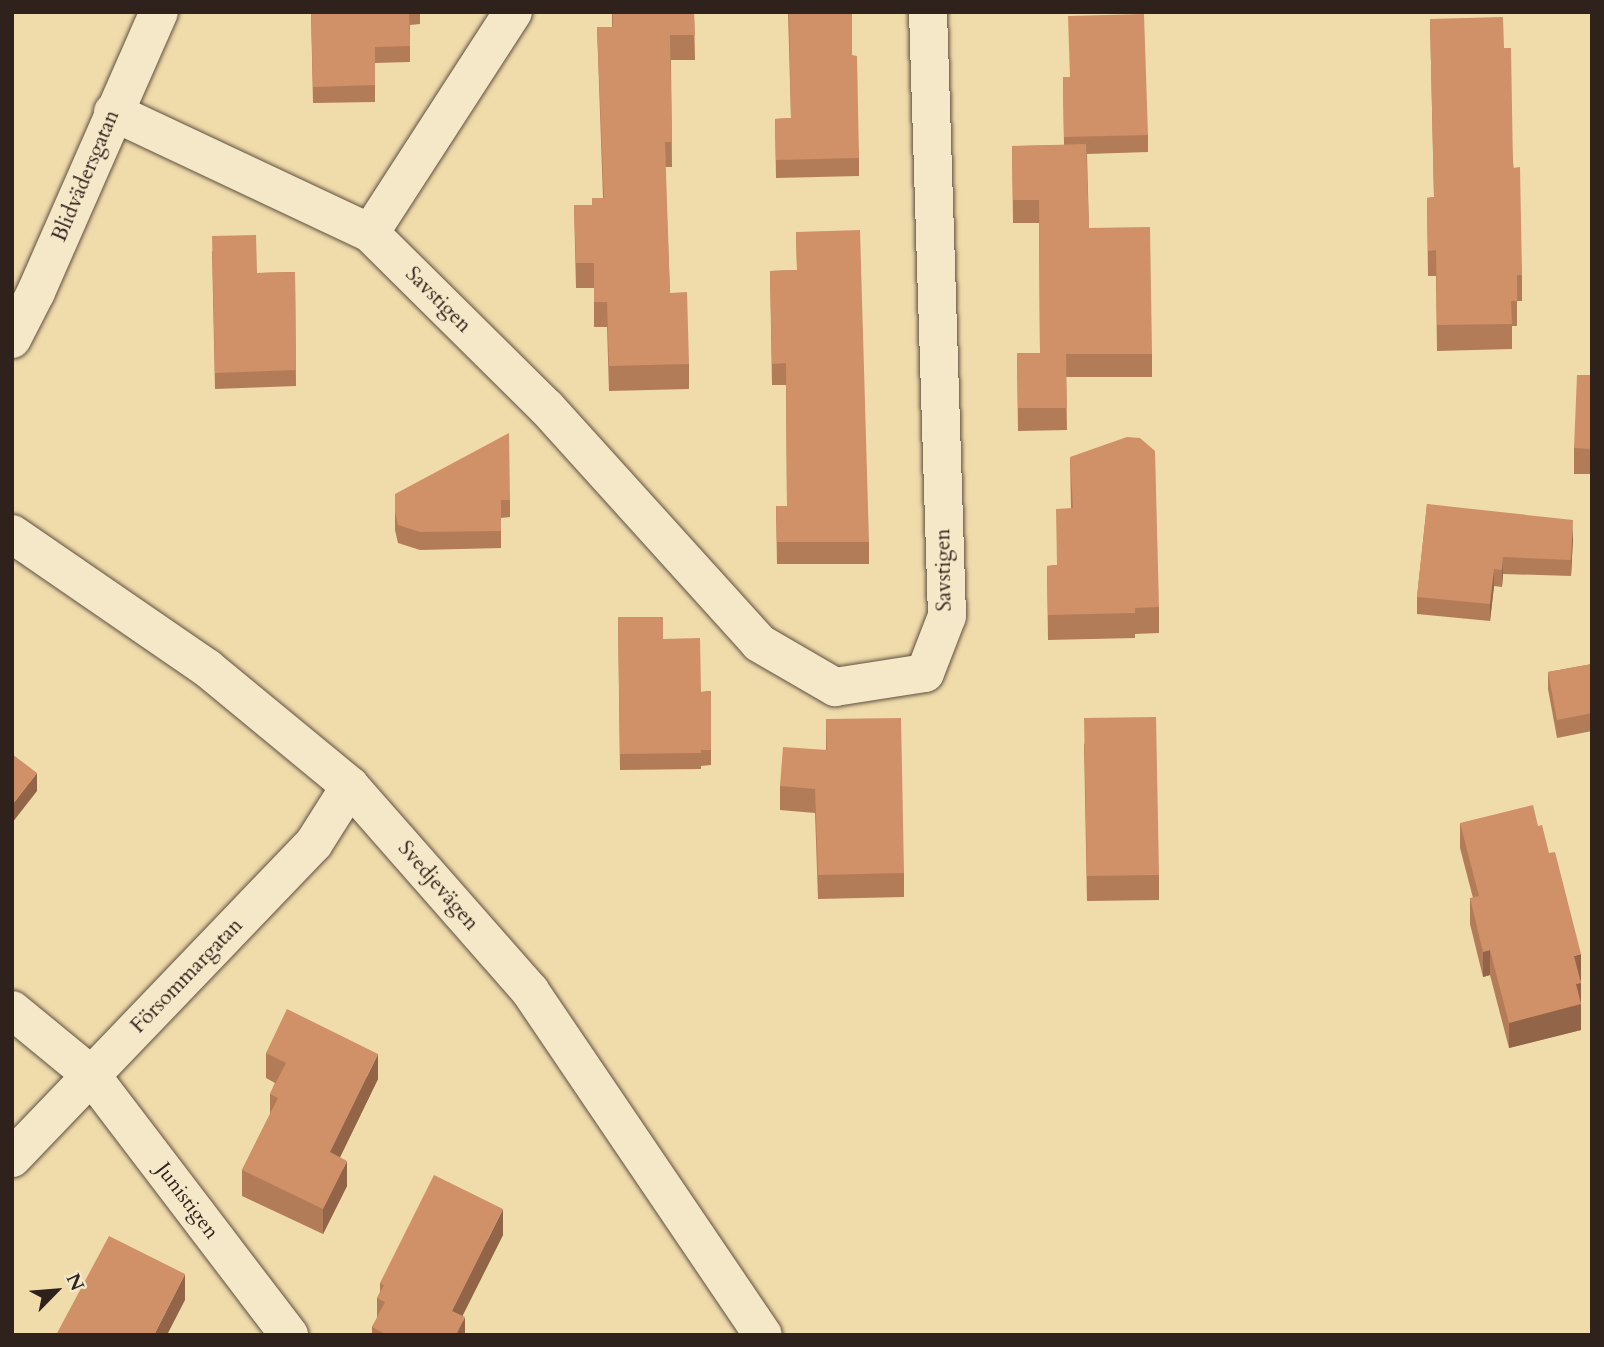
<!DOCTYPE html>
<meta charset="utf-8">
<style>
body{margin:0}
#map{position:relative;width:1604px;height:1347px;overflow:hidden;background:#f0dbab;font-family:Cardo,serif}
div>[style]{position:absolute}
[style*='--x']{left:calc(var(--x)*1px);top:calc(var(--y)*1px);width:calc(var(--w)*1px);rotate:calc(var(--a)*1deg)}
.roads{filter:drop-shadow(0 0 2px #5f5040) drop-shadow(0 0 2px #5f5040)}
.street>*{height:38px;margin:-19px;padding:0 19px;transform-origin:19px;border-radius:19px;background:#f5e8c8}
.secondary>*{height:38px;margin:-19px;padding:0 19px;transform-origin:19px;border-radius:19px;background:#f5e8c8}
.wall>*{inset:0;background:#b37c59}
.shaded-wall>*{inset:0;background:#926549}
.building>*{inset:0;background:#d09068}
span{translate:-50% -50%;white-space:nowrap;text-align:center;line-height:1.15;-webkit-text-stroke:5px #f5e8c8;paint-order:stroke}
.street-label{font-size:21px;color:#2f211c}
.frame{position:absolute;inset:0;border:14px solid #2f211c;pointer-events:none}
.north{position:absolute;left:21px;top:1256px;width:70px;height:70px;-webkit-text-stroke:5px #f5e8c8;paint-order:stroke;rotate:65deg;font-size:19px;font-weight:700;line-height:28px;text-align:center;color:#2f211c}
.north::after{content:'';display:block;margin:auto;width:24px;height:32px;background:#2f211c;clip-path:polygon(50% 0,100% 100%,50% 72%,0 100%)}
</style>
<div id="map">
<div class="roads">
<div class="street">
<i style="--x:113;--y:112;--w:284;--a:25.2"></i>
<i style="--x:370;--y:233;--w:249;--a:44.7"></i>
<i style="--x:547;--y:408;--w:316;--a:47.9"></i>
<i style="--x:759;--y:643;--w:88;--a:30.1"></i>
<i style="--x:835;--y:687;--w:91;--a:-8.8"></i>
<i style="--x:925;--y:673;--w:61;--a:-68.9"></i>
<i style="--x:947;--y:616;--w:604;--a:-91.8"></i>
<i style="--x:370;--y:233;--w:263;--a:-57.1"></i>
<i style="--x:12;--y:339;--w:53;--a:-62.9"></i>
<i style="--x:36;--y:292;--w:306;--a:-66.3"></i>
<i style="--x:12;--y:1010;--w:102;--a:39.4"></i>
<i style="--x:91;--y:1075;--w:327;--a:52.7"></i>
<i style="--x:12;--y:1158;--w:436;--a:-46.2"></i>
<i style="--x:314;--y:843;--w:67;--a:-57.7"></i>
</div>
<div class="secondary">
<i style="--x:12;--y:534;--w:237;--a:34.5"></i>
<i style="--x:207;--y:668;--w:185;--a:39.5"></i>
<i style="--x:350;--y:786;--w:273;--a:48.7"></i>
<i style="--x:530;--y:991;--w:415;--a:55.9"></i>
</div>
</div>
<div class="wall">
<i style="clip-path:polygon(311px 12px,420px 12px,420px 24px,410px 25px,410px 62px,375px 63px,375px 102px,313px 103px)"></i>
<i style="clip-path:polygon(612px 12px,694px 12px,695px 60px,671px 60px,672px 167px,665px 167px,670px 293px,689px 364px,689px 389px,609px 391px,607px 327px,594px 327px,594px 288px,576px 288px,574px 205px,592px 205px,603px 198px,597px 27px,612px 27px)"></i>
<i style="clip-path:polygon(788px 12px,852px 12px,852px 55px,859px 158px,859px 176px,776px 178px,775px 119px,791px 118px)"></i>
<i style="clip-path:polygon(1430px 19px,1504px 48px,1522px 275px,1522px 301px,1517px 301px,1517px 326px,1512px 326px,1512px 349px,1437px 351px,1436px 276px,1428px 276px,1427px 198px,1434px 197px)"></i>
<i style="clip-path:polygon(1063px 77px,1148px 135px,1148px 152px,1087px 154px,1089px 228px,1152px 354px,1152px 377px,1066px 377px,1067px 430px,1018px 431px,1017px 353px,1040px 353px,1039px 223px,1013px 223px,1012px 146px,1064px 145px)"></i>
<i style="clip-path:polygon(796px 232px,869px 542px,869px 564px,777px 564px,776px 506px,787px 506px,786px 385px,772px 385px,770px 271px,797px 270px)"></i>
<i style="clip-path:polygon(212px 251px,257px 273px,295px 272px,296px 386px,215px 389px)"></i>
<i style="clip-path:polygon(1592px 375px,1592px 474px,1574px 474px,1574px 448px)"></i>
<i style="clip-path:polygon(1070px 457px,1159px 607px,1159px 633px,1135px 634px,1135px 638px,1048px 640px,1047px 566px,1057px 565px,1071px 508px)"></i>
<i style="clip-path:polygon(395px 494px,510px 500px,510px 517px,501px 518px,501px 548px,420px 550px,398px 543px,395px 530px)"></i>
<i style="clip-path:polygon(1427px 504px,1573px 537px,1571px 576px,1503px 574px,1502px 587px,1494px 586px,1490px 621px,1417px 614px,1417px 597px)"></i>
<i style="clip-path:polygon(618px 617px,663px 639px,701px 692px,711px 691px,711px 765px,701px 766px,701px 769px,620px 770px)"></i>
<i style="clip-path:polygon(1592px 664px,1592px 731px,1557px 738px,1548px 689px,1548px 672px)"></i>
<i style="clip-path:polygon(826px 719px,904px 873px,904px 897px,818px 899px,815px 813px,780px 810px,780px 786px,826px 750px)"></i>
<i style="clip-path:polygon(1084px 743px,1159px 875px,1159px 900px,1087px 901px)"></i>
<i style="clip-path:polygon(1460px 823px,1581px 980px,1581px 1030px,1509px 1048px,1490px 975px,1483px 977px,1470px 924px,1470px 898px,1473px 898px,1460px 848px)"></i>
<i style="clip-path:polygon(266px 1053px,378px 1079px,340px 1157px,347px 1186px,323px 1234px,242px 1196px,242px 1170px,270px 1114px,270px 1094px,275px 1083px,266px 1078px)"></i>
<i style="clip-path:polygon(503px 1235px,462px 1316px,465px 1335px,372px 1335px,372px 1327px,377px 1318px,377px 1298px,380px 1292px,380px 1283px)"></i>
</div>
<div class="shaded-wall">
<i style="clip-path:polygon(1573px 520px,1573px 537px,1571px 576px,1571px 560px)"></i>
<i style="clip-path:polygon(1503px 557px,1503px 574px,1502px 587px,1502px 570px)"></i>
<i style="clip-path:polygon(1494px 569px,1494px 586px,1490px 621px,1490px 604px)"></i>
<i style="clip-path:polygon(37px 773px,37px 791px,12px 823px,12px 805px)"></i>
<i style="clip-path:polygon(1490px 950px,1490px 975px,1483px 977px,1483px 952px)"></i>
<i style="clip-path:polygon(1581px 954px,1581px 980px,1574px 981px,1574px 956px)"></i>
<i style="clip-path:polygon(1581px 983px,1581px 1030px,1509px 1048px,1509px 1023px,1576px 984px)"></i>
<i style="clip-path:polygon(378px 1054px,378px 1079px,330px 1178px,330px 1152px)"></i>
<i style="clip-path:polygon(347px 1161px,347px 1186px,323px 1234px,323px 1209px)"></i>
<i style="clip-path:polygon(503px 1209px,503px 1235px,453px 1335px,452px 1311px)"></i>
<i style="clip-path:polygon(185px 1274px,185px 1300px,167px 1335px,154px 1335px)"></i>
<i style="clip-path:polygon(465px 1317px,465px 1335px,456px 1335px)"></i>
</div>
<div class="building">
<i style="clip-path:polygon(311px 12px,409px 12px,410px 46px,375px 47px,375px 85px,313px 87px)"></i>
<i style="clip-path:polygon(613px 12px,694px 12px,695px 35px,670px 35px,672px 142px,665px 142px,670px 293px,687px 292px,689px 364px,609px 366px,607px 302px,594px 302px,594px 263px,576px 263px,574px 205px,592px 205px,592px 198px,604px 198px,597px 27px,613px 27px)"></i>
<i style="clip-path:polygon(789px 12px,852px 12px,852px 55px,857px 56px,859px 158px,776px 160px,775px 119px,791px 118px)"></i>
<i style="clip-path:polygon(1144px 14px,1148px 135px,1064px 137px,1063px 77px,1070px 77px,1068px 16px)"></i>
<i style="clip-path:polygon(1503px 17px,1504px 48px,1511px 48px,1513px 168px,1520px 167px,1522px 275px,1517px 275px,1517px 301px,1511px 301px,1512px 324px,1437px 325px,1436px 250px,1428px 251px,1427px 198px,1434px 197px,1430px 19px)"></i>
<i style="clip-path:polygon(1086px 144px,1089px 228px,1150px 227px,1152px 354px,1066px 354px,1067px 408px,1018px 408px,1017px 353px,1040px 353px,1039px 200px,1013px 200px,1012px 146px)"></i>
<i style="clip-path:polygon(860px 230px,869px 542px,777px 542px,776px 506px,787px 506px,786px 363px,772px 364px,770px 271px,797px 270px,796px 232px)"></i>
<i style="clip-path:polygon(256px 235px,257px 273px,295px 272px,296px 370px,215px 373px,212px 236px)"></i>
<i style="clip-path:polygon(1577px 375px,1592px 375px,1592px 449px,1574px 448px)"></i>
<i style="clip-path:polygon(509px 433px,510px 500px,501px 500px,501px 531px,420px 532px,398px 525px,395px 512px,395px 494px)"></i>
<i style="clip-path:polygon(1127px 437px,1140px 438px,1155px 451px,1159px 607px,1135px 608px,1135px 613px,1048px 615px,1047px 566px,1057px 565px,1056px 509px,1073px 508px,1070px 457px)"></i>
<i style="clip-path:polygon(1427px 504px,1573px 520px,1571px 560px,1503px 557px,1502px 570px,1494px 569px,1490px 604px,1417px 597px)"></i>
<i style="clip-path:polygon(618px 617px,663px 617px,663px 639px,700px 638px,701px 692px,711px 691px,711px 750px,701px 750px,701px 753px,620px 754px)"></i>
<i style="clip-path:polygon(1592px 664px,1592px 713px,1557px 720px,1548px 672px)"></i>
<i style="clip-path:polygon(1156px 717px,1159px 875px,1087px 876px,1084px 718px)"></i>
<i style="clip-path:polygon(901px 718px,904px 873px,818px 875px,815px 789px,780px 786px,783px 747px,827px 750px,826px 719px)"></i>
<i style="clip-path:polygon(12px 754px,37px 773px,12px 805px)"></i>
<i style="clip-path:polygon(1533px 805px,1538px 826px,1542px 825px,1549px 853px,1555px 852px,1581px 954px,1574px 956px,1581px 983px,1576px 984px,1581px 1004px,1509px 1023px,1490px 950px,1483px 952px,1470px 898px,1479px 896px,1460px 823px)"></i>
<i style="clip-path:polygon(287px 1009px,378px 1054px,330px 1152px,347px 1161px,323px 1209px,242px 1170px,278px 1098px,270px 1094px,286px 1063px,266px 1053px)"></i>
<i style="clip-path:polygon(434px 1175px,503px 1209px,452px 1311px,465px 1317px,456px 1335px,387px 1335px,372px 1327px,385px 1302px,377px 1298px,384px 1285px,380px 1283px)"></i>
<i style="clip-path:polygon(109px 1236px,185px 1274px,154px 1335px,56px 1335px)"></i>
</div>
<div class="street-label">
<span style="left:86px;top:176px;rotate:-67deg">Blidvädersgatan</span>
<span style="left:438px;top:300px;rotate:45deg">Savstigen</span>
<span style="left:944px;top:570px;rotate:-91deg">Savstigen</span>
<span style="left:438px;top:886px;rotate:49deg">Svedjevägen</span>
<span style="left:187px;top:976px;rotate:-46deg">Försommargatan</span>
<span style="left:187px;top:1201px;rotate:53deg">Junistigen</span>
</div>
<div class="frame"></div>
<div class="north">N</div>
</div>
